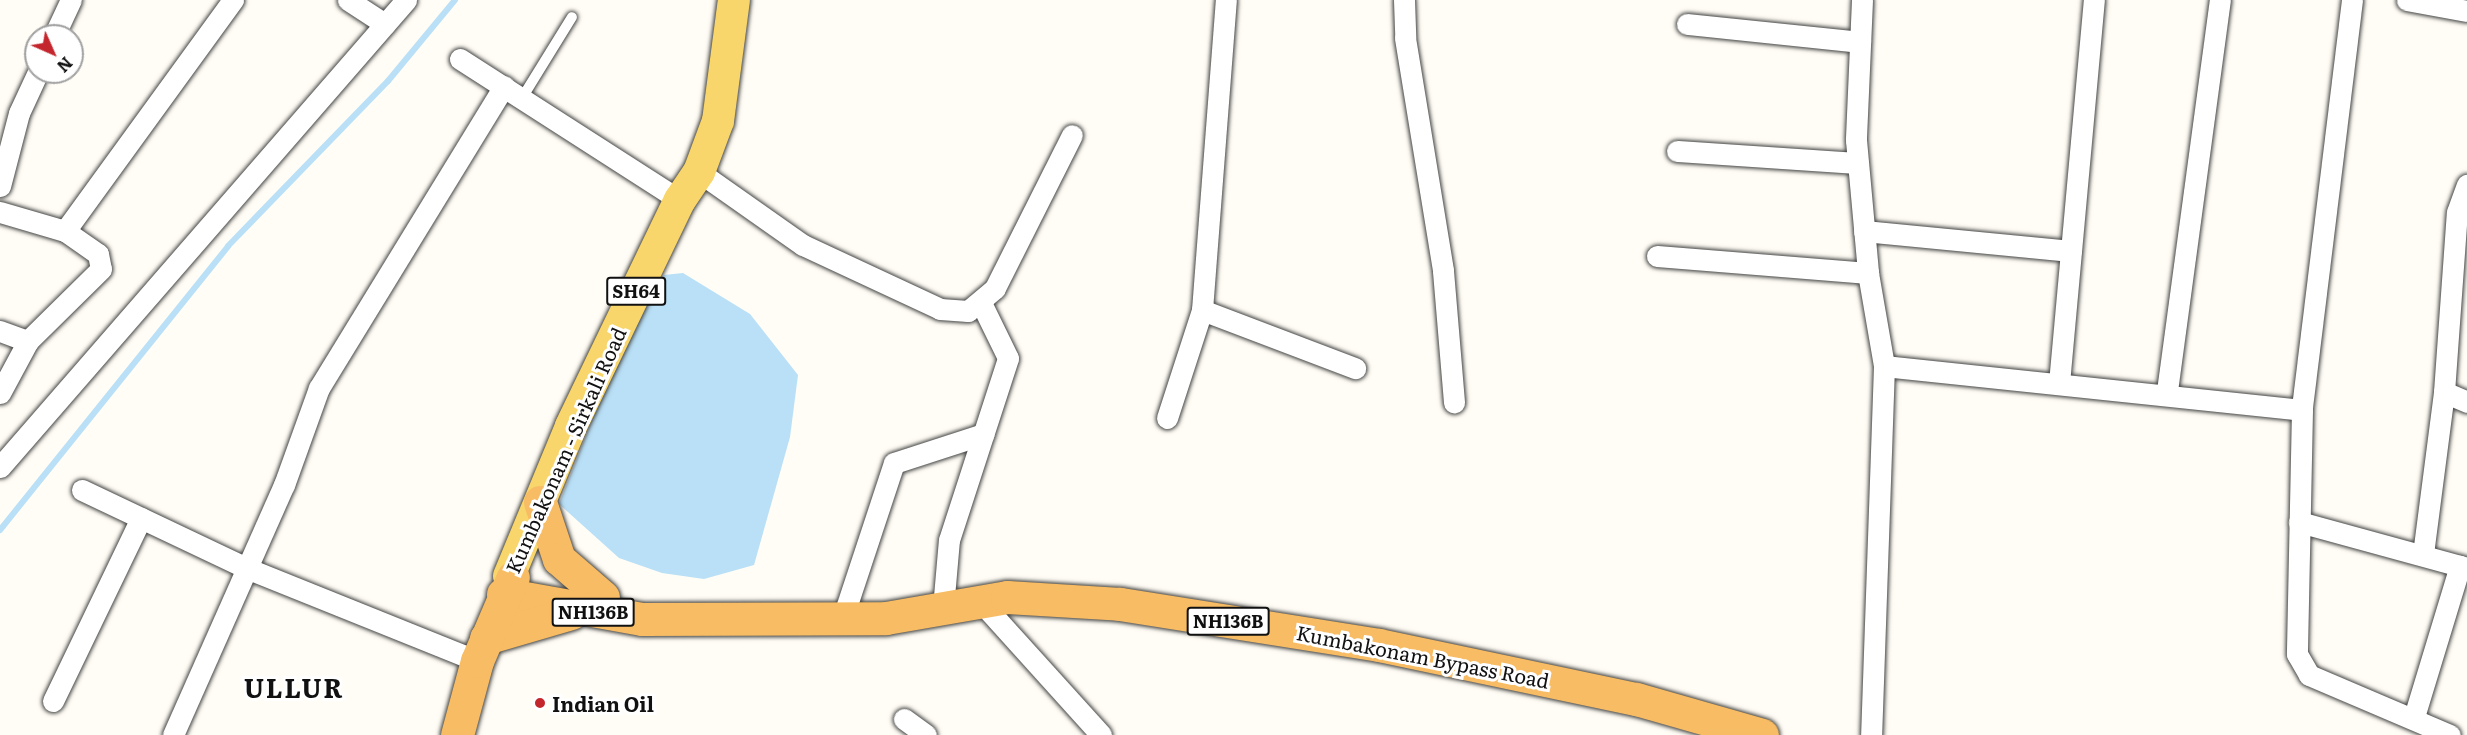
<!DOCTYPE html>
<style>
body{margin:0}
#map{position:relative;width:2467px;height:735px;overflow:hidden;background:#fffdf5;font-family:Literata,serif}
div>[style]{position:absolute}
[style*='--x']{left:calc(var(--x)*1px);top:calc(var(--y)*1px);width:calc(var(--w)*1px);rotate:calc(var(--a)*1deg)}
.water>*{inset:0;background:#b9e0f7}
.stream>*{height:6px;margin:-3px;padding:0 3px;transform-origin:3px;border-radius:3px;background:#b9e0f7}
.roads{filter:drop-shadow(0 0 2px #444) drop-shadow(0 0 2px #444)}
.service>*{height:10px;margin:-5px;padding:0 5px;transform-origin:5px;border-radius:5px;background:#fff}
.minor>*{height:21px;margin:-10.5px;padding:0 10.5px;transform-origin:10.5px;border-radius:10.5px;background:#fff}
.primary>*{height:32px;margin:-16px;padding:0 16px;transform-origin:16px;border-radius:16px;background:#f9d66b}
.trunk>*{height:33px;margin:-16.5px;padding:0 16.5px;transform-origin:16.5px;border-radius:16.5px;background:#f7bc64}
.dots>*{width:16px;height:16px;translate:-50% -50%;box-sizing:border-box;border:3px solid #fff;border-radius:50%}
span{translate:-50% -50%;white-space:nowrap;text-align:center;line-height:1.15;-webkit-text-stroke:6px #fff;paint-order:stroke}
.shield-label span{padding:2px 4px;background:#fff;border:2px solid;border-radius:4px;-webkit-text-stroke-width:0}
.shield-label{font-size:18px;color:#111;font-weight:700}
.street-label{font-size:20px;color:#111}
.poi-label{font-size:20px;color:#111;font-weight:700}
.left{translate:0 -50%;text-align:left}
.district-label{font-size:26px;color:#111;font-weight:700;letter-spacing:1.5px}
.north{position:absolute;left:24px;top:24px;width:60px;height:60px;box-sizing:border-box;background:#fff;border:2px solid #a0a0a0;border-radius:50%;rotate:135deg;font-size:16px;font-weight:700;line-height:24px;text-align:center;color:#111}
.north::after{content:'';display:block;margin:auto;width:21px;height:27px;background:#c4262e;clip-path:polygon(50% 0,100% 100%,50% 72%,0 100%)}
</style>
<div id="map">
<div class="water">
<i style="clip-path:polygon(683px 273px,750px 314px,798px 375px,790px 437px,754px 565px,704px 579px,662px 573px,619px 558px,559px 504px,637px 307px,664px 275px)"></i>
</div>
<div class="stream">
<i style="--x:0;--y:530;--w:364;--a:-51.2"></i>
<i style="--x:228;--y:246;--w:230;--a:-45.9"></i>
<i style="--x:388;--y:81;--w:105;--a:-50.4"></i>
</div>
<div class="roads">
<div class="service">
<i style="--x:522;--y:98;--w:95;--a:-58.3"></i>
</div>
<div class="minor">
<i style="--x:348;--y:0;--w:44;--a:33"></i>
<i style="--x:1404;--y:0;--w:38;--a:88"></i>
<i style="--x:1405;--y:38;--w:236;--a:80.7"></i>
<i style="--x:1443;--y:271;--w:132;--a:85.2"></i>
<i style="--x:1862;--y:0;--w:140;--a:92.5"></i>
<i style="--x:1856;--y:140;--w:134;--a:84.8"></i>
<i style="--x:1868;--y:273;--w:94;--a:80.2"></i>
<i style="--x:1884;--y:366;--w:369;--a:92"></i>
<i style="--x:2352;--y:0;--w:413;--a:97"></i>
<i style="--x:2302;--y:410;--w:244;--a:91.2"></i>
<i style="--x:2297;--y:654;--w:24;--a:60"></i>
<i style="--x:2309;--y:675;--w:153;--a:23.1"></i>
<i style="--x:2407;--y:0;--w:61;--a:10.4"></i>
<i style="--x:1687;--y:24;--w:174;--a:5.9"></i>
<i style="--x:54;--y:36;--w:40;--a:-65"></i>
<i style="--x:460;--y:59;--w:261;--a:32.7"></i>
<i style="--x:1677;--y:151;--w:181;--a:3.8"></i>
<i style="--x:699;--y:172;--w:127;--a:35.1"></i>
<i style="--x:803;--y:245;--w:151;--a:25"></i>
<i style="--x:940;--y:309;--w:28;--a:4"></i>
<i style="--x:968;--y:311;--w:35;--a:-40"></i>
<i style="--x:995;--y:288;--w:171;--a:-63.3"></i>
<i style="--x:0;--y:186;--w:75;--a:-75.4"></i>
<i style="--x:19;--y:113;--w:45;--a:-65.1"></i>
<i style="--x:0;--y:212;--w:68;--a:16.3"></i>
<i style="--x:65;--y:231;--w:40;--a:34.9"></i>
<i style="--x:98;--y:254;--w:15;--a:79"></i>
<i style="--x:101;--y:269;--w:103;--a:135.4"></i>
<i style="--x:28;--y:341;--w:59;--a:118.3"></i>
<i style="--x:65;--y:231;--w:286;--a:-54"></i>
<i style="--x:1864;--y:231;--w:208;--a:5.5"></i>
<i style="--x:1657;--y:256;--w:212;--a:4.6"></i>
<i style="--x:1202;--y:310;--w:164;--a:20.8"></i>
<i style="--x:0;--y:331;--w:30;--a:20"></i>
<i style="--x:1884;--y:366;--w:420;--a:6"></i>
<i style="--x:2059;--y:383;--w:385;--a:-84.8"></i>
<i style="--x:2167;--y:391;--w:395;--a:-82.3"></i>
<i style="--x:2444;--y:392;--w:25;--a:23"></i>
<i style="--x:1167;--y:418;--w:114;--a:-72"></i>
<i style="--x:1202;--y:310;--w:311;--a:-85.6"></i>
<i style="--x:0;--y:467;--w:619;--a:-49"></i>
<i style="--x:82;--y:490;--w:182;--a:25.4"></i>
<i style="--x:246;--y:568;--w:249;--a:21.9"></i>
<i style="--x:2299;--y:522;--w:174;--a:15.3"></i>
<i style="--x:2423;--y:554;--w:163;--a:-82.6"></i>
<i style="--x:2444;--y:392;--w:180;--a:-85.9"></i>
<i style="--x:2457;--y:212;--w:29;--a:-70"></i>
<i style="--x:981;--y:602;--w:179;--a:47.9"></i>
<i style="--x:943;--y:608;--w:68;--a:-85"></i>
<i style="--x:949;--y:540;--w:191;--a:-72"></i>
<i style="--x:1008;--y:358;--w:61;--a:-116.1"></i>
<i style="--x:842;--y:620;--w:165;--a:-71.7"></i>
<i style="--x:894;--y:463;--w:94;--a:-18"></i>
<i style="--x:53;--y:701;--w:203;--a:-64.3"></i>
<i style="--x:2414;--y:717;--w:158;--a:-73.1"></i>
<i style="--x:904;--y:719;--w:27;--a:36"></i>
<i style="--x:173;--y:735;--w:274;--a:-66.1"></i>
<i style="--x:284;--y:485;--w:103;--a:-70.2"></i>
<i style="--x:319;--y:388;--w:354;--a:-58.5"></i>
</div>
<div class="primary">
<i style="--x:509;--y:576;--w:162;--a:-67.5"></i>
<i style="--x:571;--y:426;--w:251;--a:-64.3"></i>
<i style="--x:680;--y:200;--w:34;--a:-56"></i>
<i style="--x:699;--y:172;--w:54;--a:-69.6"></i>
<i style="--x:718;--y:121;--w:122;--a:-82.5"></i>
</div>
<div class="trunk">
<i style="--x:540;--y:502;--w:60;--a:71.6"></i>
<i style="--x:559;--y:559;--w:58;--a:40.8"></i>
<i style="--x:503;--y:594;--w:141;--a:10.2"></i>
<i style="--x:642;--y:619;--w:244;--a:-0.2"></i>
<i style="--x:886;--y:618;--w:123;--a:-9.8"></i>
<i style="--x:1007;--y:597;--w:113;--a:3.5"></i>
<i style="--x:1120;--y:604;--w:262;--a:9"></i>
<i style="--x:1379;--y:645;--w:263;--a:11.9"></i>
<i style="--x:1636;--y:699;--w:131;--a:15.9"></i>
<i style="--x:486;--y:638;--w:89;--a:-16.4"></i>
<i style="--x:457;--y:735;--w:77;--a:-74.9"></i>
<i style="--x:477;--y:661;--w:91;--a:-66.8"></i>
</div>
</div>
<div class="dots">
<i style="left:540px;top:703px;background:#c4262e"></i>
</div>
<div class="shield-label">
<span style="left:636px;top:291px">SH64</span>
<span style="left:593px;top:612px">NH136B</span>
<span style="left:1228px;top:621px">NH136B</span>
</div>
<div class="street-label">
<span style="left:565px;top:450px;rotate:-66deg">Kumbakonam - Sirkali Road</span>
<span style="left:1423px;top:656px;rotate:11deg">Kumbakonam Bypass Road</span>
</div>
<div class="poi-label">
<span class="left" style="left:552px;top:703px">Indian Oil</span>
</div>
<div class="district-label">
<span style="left:294px;top:687px">ULLUR</span>
</div>
<div class="north">N</div>
</div>
